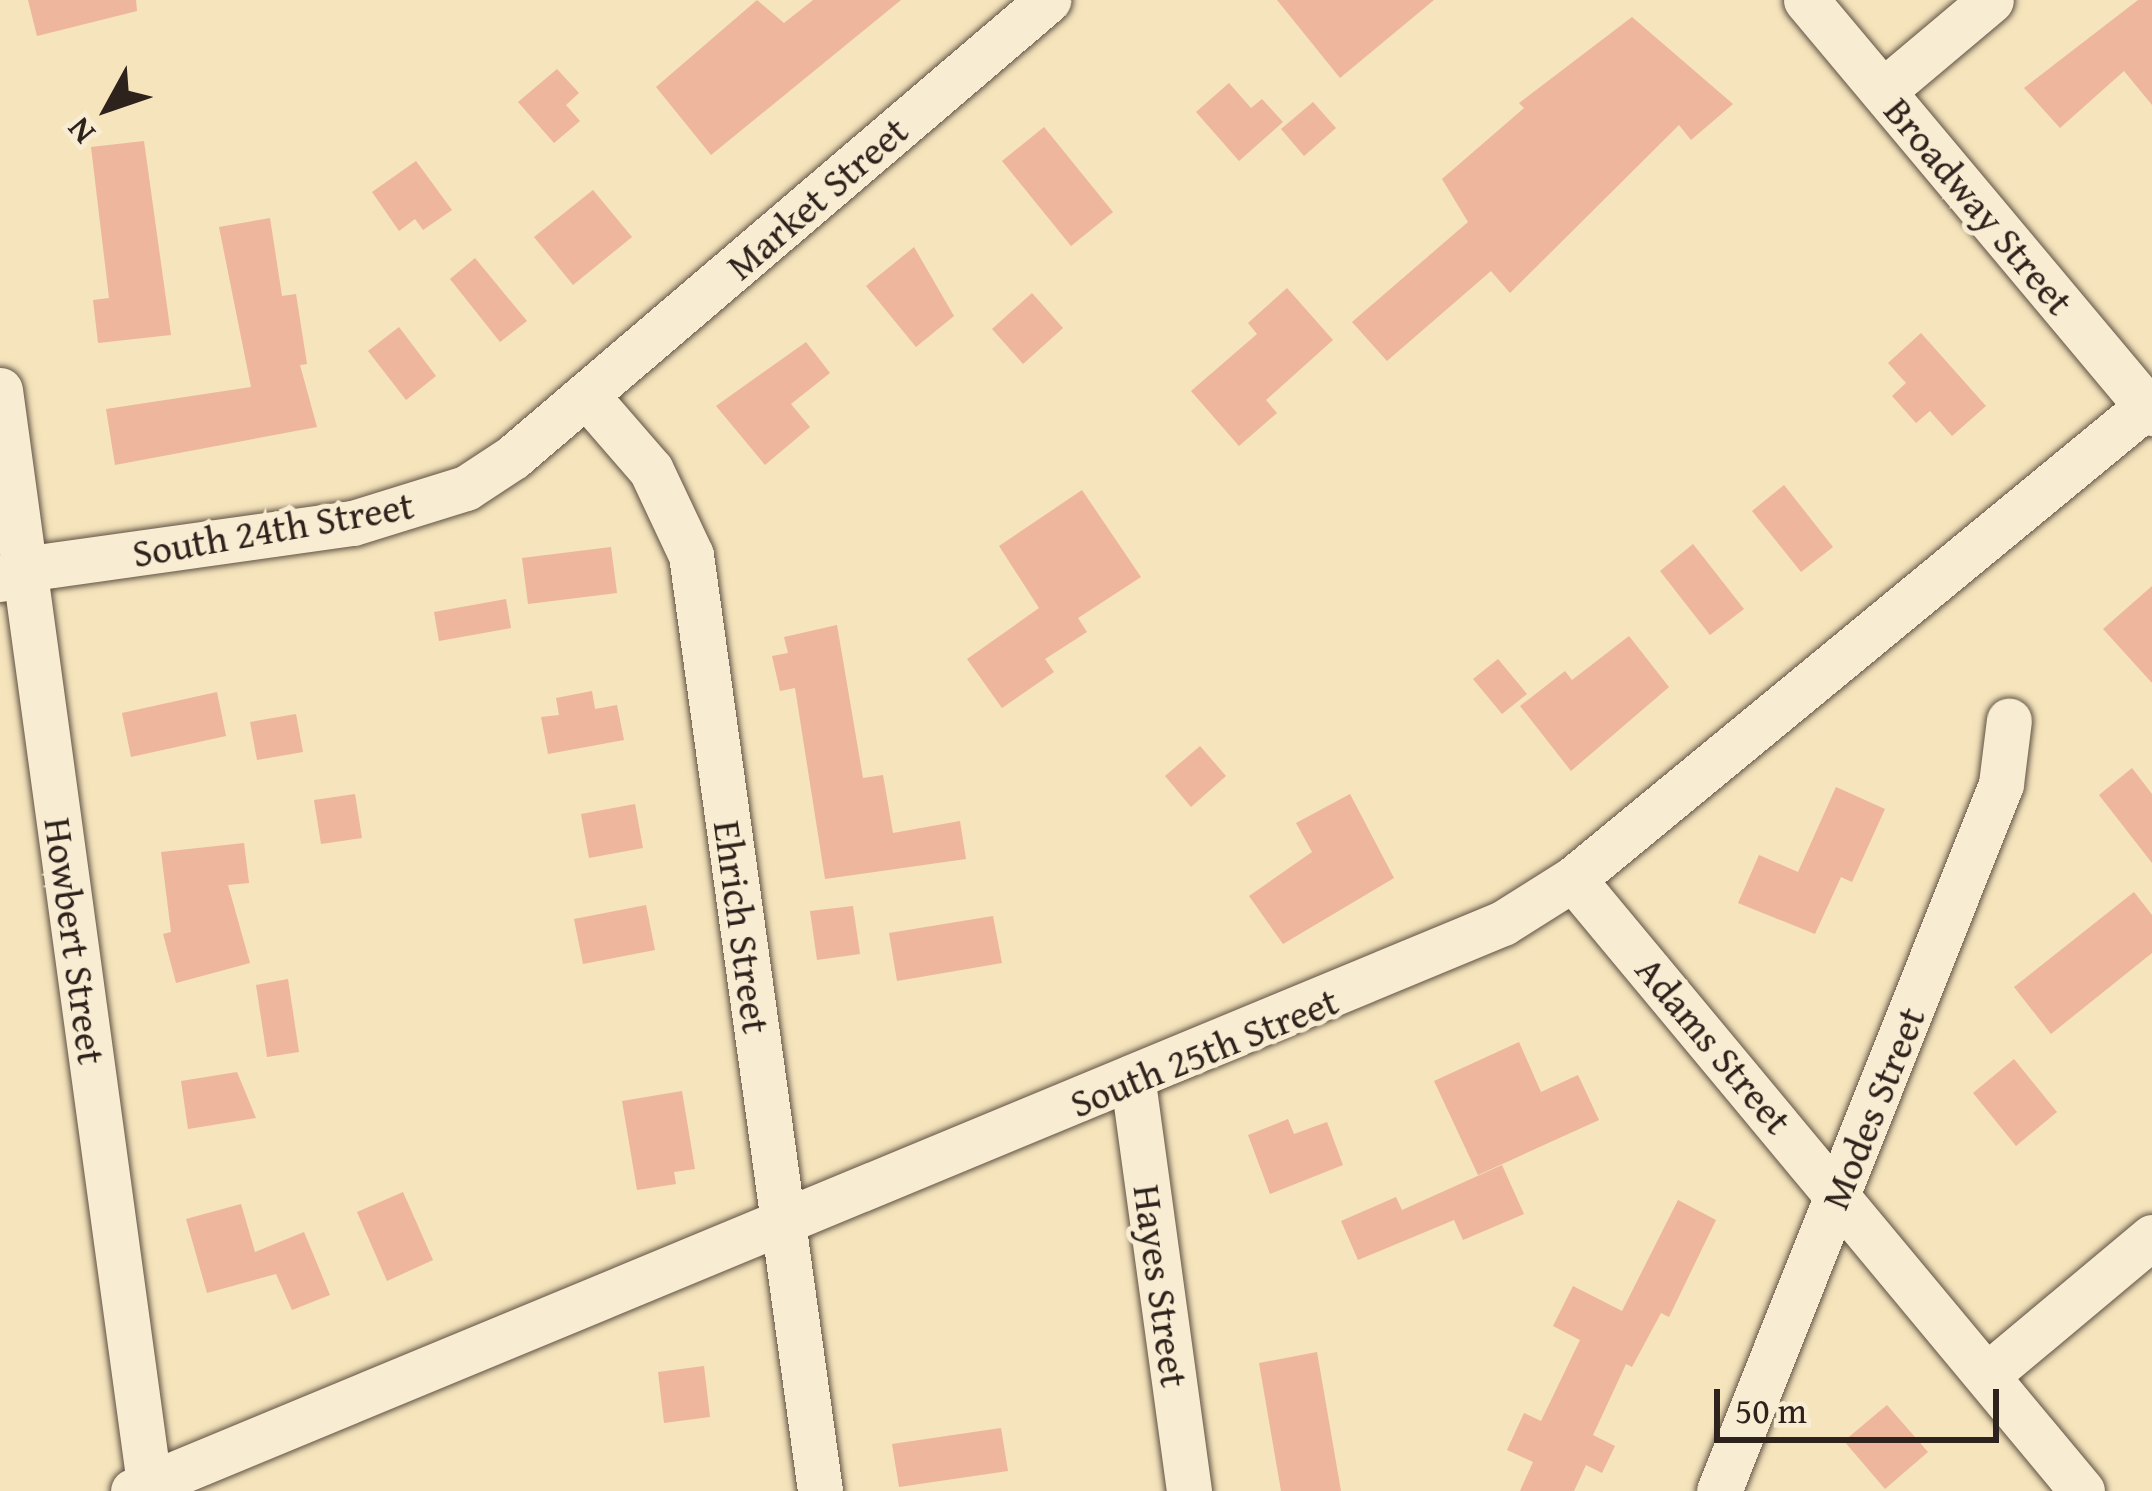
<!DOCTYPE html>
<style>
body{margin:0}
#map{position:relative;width:2152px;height:1491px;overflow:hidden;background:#f5e4bc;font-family:"Gentium Book Plus",serif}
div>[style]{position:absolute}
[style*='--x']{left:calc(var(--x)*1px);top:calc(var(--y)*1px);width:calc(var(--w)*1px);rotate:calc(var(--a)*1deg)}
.building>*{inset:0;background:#edb69d}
.roads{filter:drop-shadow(0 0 3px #605244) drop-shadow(0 0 3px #605244)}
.minor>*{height:45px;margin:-22.5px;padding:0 22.5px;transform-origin:22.5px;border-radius:22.5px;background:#f8edd3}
span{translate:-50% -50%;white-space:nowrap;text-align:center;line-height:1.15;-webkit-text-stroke:10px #f8edd3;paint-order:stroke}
.street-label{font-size:39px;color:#2e221c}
.north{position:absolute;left:48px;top:48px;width:120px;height:120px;-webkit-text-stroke:9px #f8edd3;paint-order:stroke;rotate:230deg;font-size:33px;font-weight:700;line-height:48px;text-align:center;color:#2e221c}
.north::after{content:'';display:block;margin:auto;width:42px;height:54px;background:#2e221c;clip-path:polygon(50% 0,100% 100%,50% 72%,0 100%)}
.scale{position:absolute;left:1714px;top:1389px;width:285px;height:54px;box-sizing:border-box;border:6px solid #2e221c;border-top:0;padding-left:15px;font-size:36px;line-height:42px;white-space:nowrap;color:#2e221c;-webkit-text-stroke:9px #f8edd3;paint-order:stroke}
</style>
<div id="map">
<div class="building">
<i style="clip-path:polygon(28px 0,136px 0,137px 11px,37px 36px)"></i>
<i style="clip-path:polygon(757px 0,784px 23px,813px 0,901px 0,711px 155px,656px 87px)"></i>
<i style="clip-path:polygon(1277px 0,1434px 0,1340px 78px)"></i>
<i style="clip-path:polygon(2138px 0,2152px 0,2152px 105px,2124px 71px,2060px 128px,2024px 88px)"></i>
<i style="clip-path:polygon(1632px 17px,1733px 104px,1691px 140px,1679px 125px,1510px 293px,1491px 271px,1387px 361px,1352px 322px,1468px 222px,1442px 179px,1524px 108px,1519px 103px)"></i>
<i style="clip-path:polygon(557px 69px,579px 93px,566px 105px,580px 121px,554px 143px,518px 102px)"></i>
<i style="clip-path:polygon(1229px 83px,1251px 108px,1262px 99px,1283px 122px,1239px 161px,1196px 112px)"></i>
<i style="clip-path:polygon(1313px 102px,1336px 128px,1304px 156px,1281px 129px)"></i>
<i style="clip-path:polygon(1044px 127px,1113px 212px,1071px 246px,1002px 161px)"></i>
<i style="clip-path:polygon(144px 141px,171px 335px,98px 343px,93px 300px,109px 298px,91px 147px)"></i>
<i style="clip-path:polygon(416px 161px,452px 210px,423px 230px,415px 219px,399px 231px,372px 192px)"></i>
<i style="clip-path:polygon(593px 190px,632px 237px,573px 285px,534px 237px)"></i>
<i style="clip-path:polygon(270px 218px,282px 296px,296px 294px,307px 364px,300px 365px,317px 427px,115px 465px,106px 409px,251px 387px,219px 227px)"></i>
<i style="clip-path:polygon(914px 247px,954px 316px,916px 347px,866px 286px)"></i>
<i style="clip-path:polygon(475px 258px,527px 321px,500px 342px,450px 279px)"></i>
<i style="clip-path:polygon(1287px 288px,1333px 340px,1266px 400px,1277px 413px,1239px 446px,1191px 391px,1257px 334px,1248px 323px)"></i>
<i style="clip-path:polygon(1032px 293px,1063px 328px,1023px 364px,992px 329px)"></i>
<i style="clip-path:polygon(399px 327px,436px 376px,406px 400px,368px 351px)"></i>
<i style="clip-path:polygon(1921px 333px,1986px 406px,1952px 436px,1930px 411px,1916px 423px,1892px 396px,1906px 383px,1888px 363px)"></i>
<i style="clip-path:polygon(806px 342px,830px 373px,791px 404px,810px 427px,765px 465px,716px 406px)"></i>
<i style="clip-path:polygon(1784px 485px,1833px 547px,1801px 572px,1752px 511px)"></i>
<i style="clip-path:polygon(1082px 490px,1141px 577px,1078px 618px,1087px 632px,1045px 659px,1054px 672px,1002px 708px,967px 659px,1039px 608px,999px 546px)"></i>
<i style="clip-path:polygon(1693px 544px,1744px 609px,1710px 635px,1660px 571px)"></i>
<i style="clip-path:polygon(611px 547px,617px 593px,528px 604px,522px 558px)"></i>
<i style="clip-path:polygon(2152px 586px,2152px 683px,2103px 629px)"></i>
<i style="clip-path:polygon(506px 599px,511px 628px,439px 641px,434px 612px)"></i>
<i style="clip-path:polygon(837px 625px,863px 778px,883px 775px,893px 833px,960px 821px,966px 859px,825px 879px,795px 688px,780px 691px,772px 656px,788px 653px,784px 637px)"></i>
<i style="clip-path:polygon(1629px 636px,1669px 687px,1571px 771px,1520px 706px,1565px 671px,1572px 680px)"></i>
<i style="clip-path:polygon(1498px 659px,1527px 694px,1502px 714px,1473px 679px)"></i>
<i style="clip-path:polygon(592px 691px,595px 709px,617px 705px,624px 740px,548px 754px,541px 717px,559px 715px,556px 698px)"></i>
<i style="clip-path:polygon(217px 692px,226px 736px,131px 757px,122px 713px)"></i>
<i style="clip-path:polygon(296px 714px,303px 752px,257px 760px,250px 722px)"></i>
<i style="clip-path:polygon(1200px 746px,1226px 776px,1191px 807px,1165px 776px)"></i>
<i style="clip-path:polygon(2132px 768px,2152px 794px,2152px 863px,2099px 795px)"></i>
<i style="clip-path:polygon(1836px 787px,1885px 809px,1852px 882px,1841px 877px,1815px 934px,1738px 903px,1759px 855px,1798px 872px)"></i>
<i style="clip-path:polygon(355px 794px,362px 838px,321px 844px,314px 800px)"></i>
<i style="clip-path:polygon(1350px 794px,1394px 878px,1283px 944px,1249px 896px,1312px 852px,1296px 823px)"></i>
<i style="clip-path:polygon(635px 804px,643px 848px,589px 858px,581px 814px)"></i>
<i style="clip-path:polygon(244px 843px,249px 883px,228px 885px,250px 963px,176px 983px,163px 934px,171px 932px,161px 852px)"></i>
<i style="clip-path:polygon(2134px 892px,2152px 915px,2152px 953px,2051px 1034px,2014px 987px)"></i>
<i style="clip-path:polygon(646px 905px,655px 950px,583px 964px,574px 919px)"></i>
<i style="clip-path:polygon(853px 906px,860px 954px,817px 960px,810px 911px)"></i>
<i style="clip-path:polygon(993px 916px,1002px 963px,897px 981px,889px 933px)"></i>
<i style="clip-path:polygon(288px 979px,299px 1052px,267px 1057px,256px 985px)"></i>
<i style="clip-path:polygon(1519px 1042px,1541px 1092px,1578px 1075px,1599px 1120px,1478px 1175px,1434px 1081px)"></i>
<i style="clip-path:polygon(2014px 1059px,2057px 1112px,2016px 1146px,1973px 1093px)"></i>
<i style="clip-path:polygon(237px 1072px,256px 1118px,188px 1129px,181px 1081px)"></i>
<i style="clip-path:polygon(682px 1091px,695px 1169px,674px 1172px,676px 1184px,637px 1190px,622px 1101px)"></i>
<i style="clip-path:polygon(1288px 1119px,1294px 1134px,1327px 1122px,1343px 1165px,1270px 1194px,1248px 1135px)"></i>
<i style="clip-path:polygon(1502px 1165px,1524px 1214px,1463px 1240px,1454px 1220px,1358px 1260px,1341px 1221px,1396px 1197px,1402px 1210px)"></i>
<i style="clip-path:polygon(403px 1192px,433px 1260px,387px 1281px,357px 1212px)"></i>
<i style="clip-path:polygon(1678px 1200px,1716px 1220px,1669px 1317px,1661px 1313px,1632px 1367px,1626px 1364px,1593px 1435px,1615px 1446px,1602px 1473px,1586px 1465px,1574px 1491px,1520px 1491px,1533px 1462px,1507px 1450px,1524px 1413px,1541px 1421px,1580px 1340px,1553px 1326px,1573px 1286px,1622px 1311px)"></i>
<i style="clip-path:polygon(241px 1204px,255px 1252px,304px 1232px,330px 1295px,292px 1310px,276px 1274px,207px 1293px,186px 1219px)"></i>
<i style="clip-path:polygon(1317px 1352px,1341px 1491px,1281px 1491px,1259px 1363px)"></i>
<i style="clip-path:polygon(704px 1366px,710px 1417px,664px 1423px,658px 1372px)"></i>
<i style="clip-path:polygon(1887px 1405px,1928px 1452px,1885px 1489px,1844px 1441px)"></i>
<i style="clip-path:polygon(1001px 1428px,1008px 1471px,899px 1487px,892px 1444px)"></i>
</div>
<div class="roads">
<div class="minor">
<i style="--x:1806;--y:0;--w:539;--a:50.04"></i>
<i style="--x:1883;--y:91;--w:141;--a:-40.1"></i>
<i style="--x:0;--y:390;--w:1111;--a:82.24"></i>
<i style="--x:586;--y:395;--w:99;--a:49.1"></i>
<i style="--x:651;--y:470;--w:94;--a:64.8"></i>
<i style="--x:691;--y:555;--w:945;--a:82.15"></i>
<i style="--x:0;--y:579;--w:26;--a:-23"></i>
<i style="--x:24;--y:569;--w:332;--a:-8"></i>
<i style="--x:353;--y:523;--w:118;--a:-17.2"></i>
<i style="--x:466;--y:488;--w:56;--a:-33.4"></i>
<i style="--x:513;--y:457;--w:704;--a:-40.5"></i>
<i style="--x:1573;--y:879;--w:796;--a:50.25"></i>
<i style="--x:1133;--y:1082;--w:413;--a:82.2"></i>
<i style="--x:1987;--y:1375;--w:215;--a:-39.9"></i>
<i style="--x:133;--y:1491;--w:1483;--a:-22.52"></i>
<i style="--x:1503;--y:923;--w:83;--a:-32.2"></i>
<i style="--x:1573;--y:879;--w:750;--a:-39.48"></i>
<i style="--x:1719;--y:1491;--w:761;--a:-68.25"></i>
<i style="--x:2001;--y:784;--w:64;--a:-82.9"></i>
</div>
</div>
<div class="street-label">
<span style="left:817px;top:198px;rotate:-41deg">Market Street</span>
<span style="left:1979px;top:206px;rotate:50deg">Broadway Street</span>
<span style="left:273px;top:529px;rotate:-10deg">South 24th Street</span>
<span style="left:742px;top:927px;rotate:82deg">Ehrich Street</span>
<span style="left:75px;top:941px;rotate:82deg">Howbert Street</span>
<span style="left:1714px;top:1045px;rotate:50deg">Adams Street</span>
<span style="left:1204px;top:1052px;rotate:-22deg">South 25th Street</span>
<span style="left:1873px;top:1108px;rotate:-68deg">Modes Street</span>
<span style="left:1161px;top:1286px;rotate:82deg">Hayes Street</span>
</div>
<div class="north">N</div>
<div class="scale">50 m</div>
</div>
